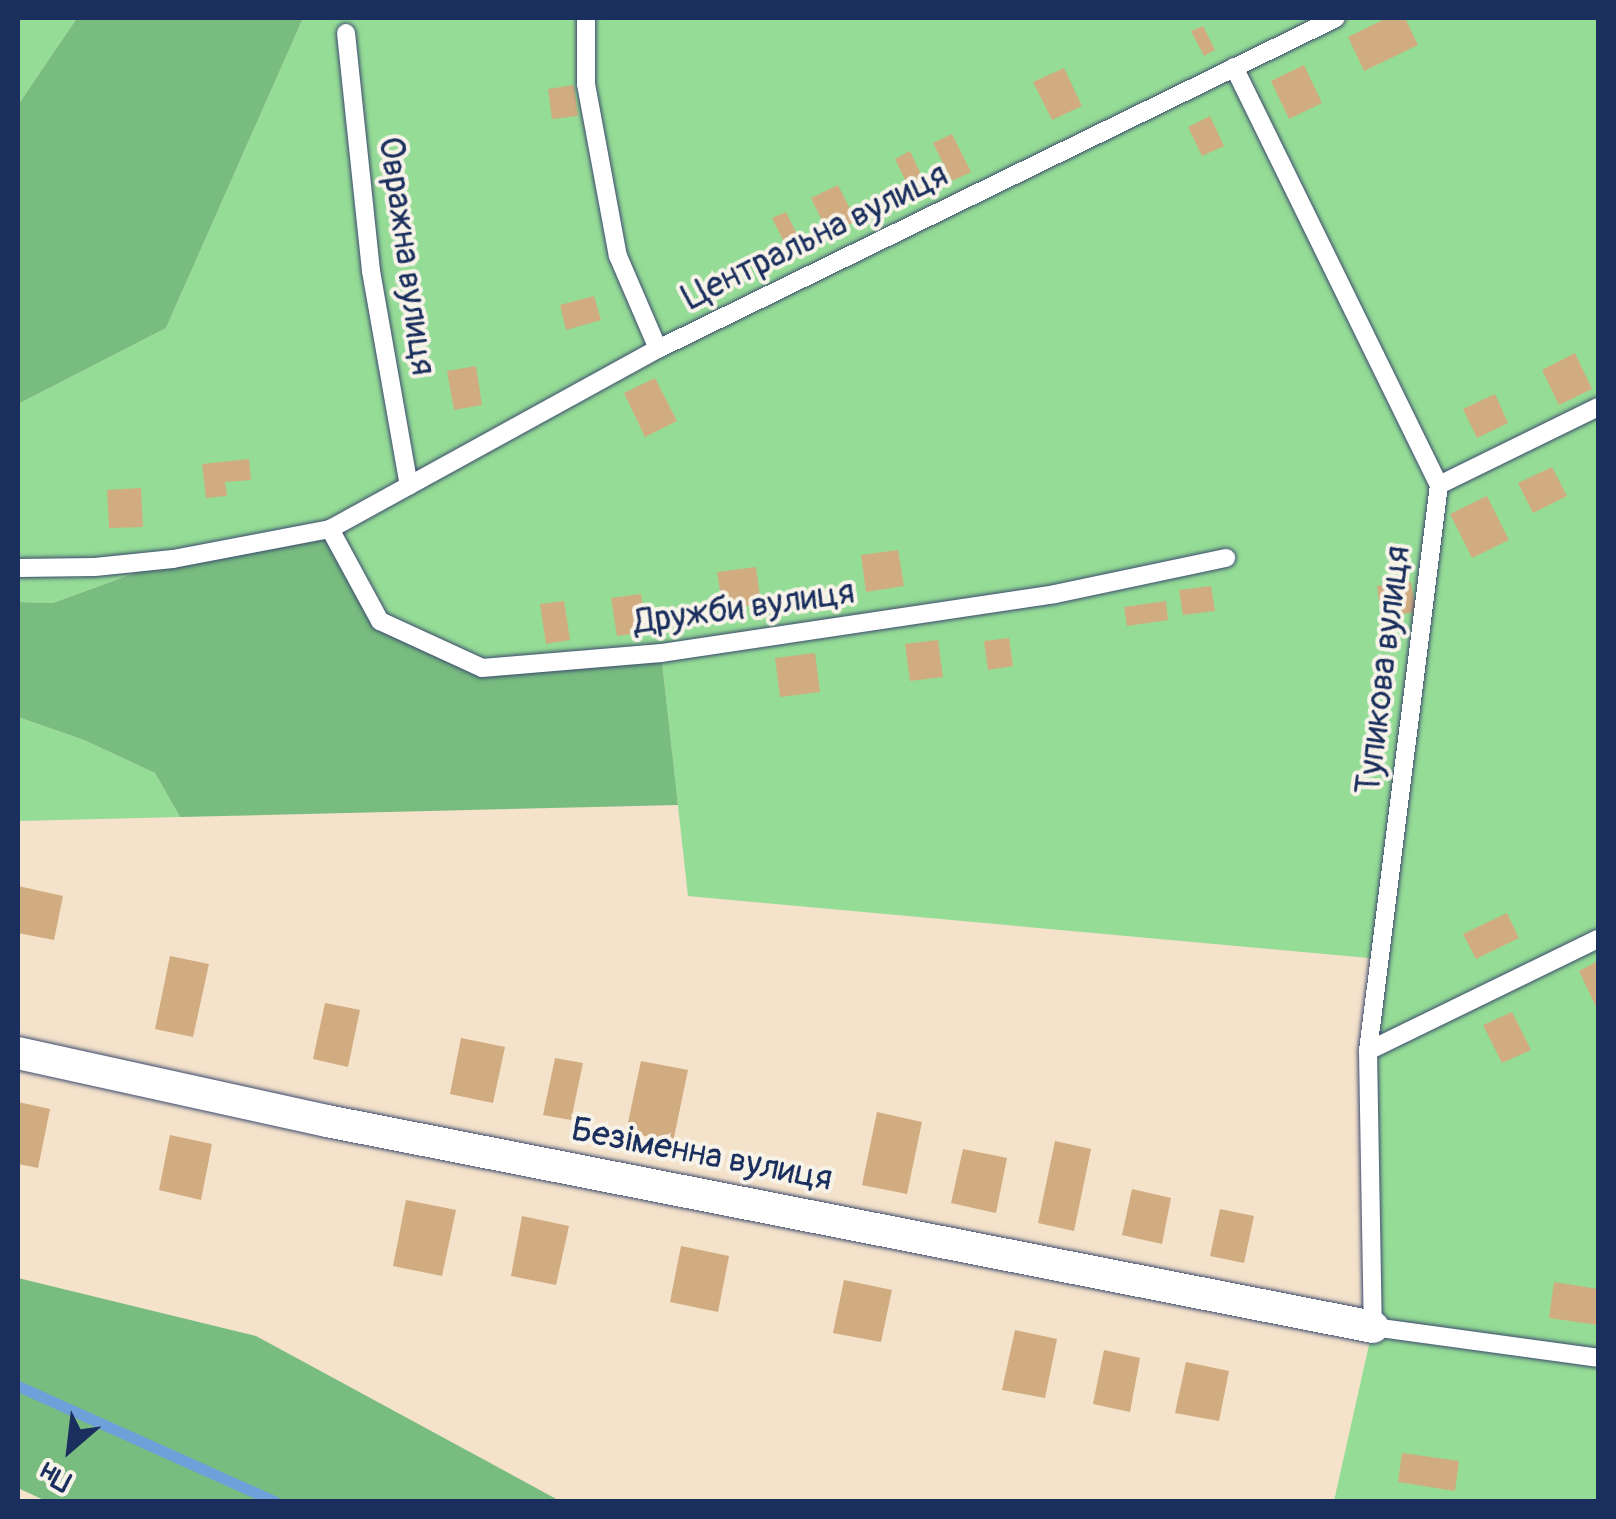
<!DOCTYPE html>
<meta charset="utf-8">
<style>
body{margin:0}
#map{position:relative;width:1616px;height:1519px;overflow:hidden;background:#f4e2cb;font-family:Pangolin,sans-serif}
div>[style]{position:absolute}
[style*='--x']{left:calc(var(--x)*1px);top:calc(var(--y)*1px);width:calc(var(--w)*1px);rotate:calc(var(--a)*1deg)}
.green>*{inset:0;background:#95dc96}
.forest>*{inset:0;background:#78bc7f}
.stream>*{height:11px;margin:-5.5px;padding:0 5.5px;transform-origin:5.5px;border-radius:5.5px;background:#70a0da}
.building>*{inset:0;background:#d1ac80}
.roads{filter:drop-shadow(0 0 2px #3c4a6e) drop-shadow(0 0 2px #3c4a6e)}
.service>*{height:18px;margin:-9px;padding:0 9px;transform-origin:9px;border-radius:9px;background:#fff}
.minor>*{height:32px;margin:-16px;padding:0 16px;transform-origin:16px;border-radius:16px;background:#fff}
span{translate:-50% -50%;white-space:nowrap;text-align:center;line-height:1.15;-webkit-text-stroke:8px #f7f3e8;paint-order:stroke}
.street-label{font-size:35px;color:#1b2f5e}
.frame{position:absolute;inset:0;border:20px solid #1b2f5e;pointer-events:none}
.north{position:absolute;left:20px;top:1399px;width:100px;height:100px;-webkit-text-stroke:8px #f7f3e8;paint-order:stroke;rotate:208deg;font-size:28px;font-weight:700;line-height:40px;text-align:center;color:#1b2f5e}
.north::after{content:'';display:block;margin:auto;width:35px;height:45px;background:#1b2f5e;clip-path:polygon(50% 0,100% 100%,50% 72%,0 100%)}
</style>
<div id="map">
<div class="green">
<i style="clip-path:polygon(18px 18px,77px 18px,18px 105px)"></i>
<i style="clip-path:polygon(303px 18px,1598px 18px,1598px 1501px,1334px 1501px,1373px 1327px,1368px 1051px,1379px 959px,688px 896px,661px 653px,482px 668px,173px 559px,53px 603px,18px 602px,18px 404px,166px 328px)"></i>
<i style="clip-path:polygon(18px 717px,84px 740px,155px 773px,180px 817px,18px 821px)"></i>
</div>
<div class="forest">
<i style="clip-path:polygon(77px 18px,303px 18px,166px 328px,18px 404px,18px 105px)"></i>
<i style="clip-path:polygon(330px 529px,380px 621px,482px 668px,661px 653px,678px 805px,180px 817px,155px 773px,84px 740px,18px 717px,18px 602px,53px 603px,173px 559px)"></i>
<i style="clip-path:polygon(18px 1278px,256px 1336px,560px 1501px,46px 1501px,18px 1488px)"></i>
</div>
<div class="stream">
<i style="--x:18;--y:1386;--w:283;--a:24.2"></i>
</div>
<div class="building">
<i style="clip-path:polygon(1387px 18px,1405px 18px,1418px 45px,1364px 71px,1348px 37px)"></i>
<i style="clip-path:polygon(1203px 26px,1215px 50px,1204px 56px,1191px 31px)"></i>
<i style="clip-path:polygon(1304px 65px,1322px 103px,1289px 119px,1271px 81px)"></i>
<i style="clip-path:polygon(1064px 68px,1082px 106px,1052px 120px,1033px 82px)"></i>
<i style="clip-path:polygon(574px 85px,578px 116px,552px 119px,548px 89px)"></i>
<i style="clip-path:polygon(1210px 116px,1224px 146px,1202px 156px,1188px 127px)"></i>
<i style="clip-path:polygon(952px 134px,971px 172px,952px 181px,933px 143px)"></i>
<i style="clip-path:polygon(910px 151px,928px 189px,913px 196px,895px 159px)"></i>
<i style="clip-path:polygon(838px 185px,856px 221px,829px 235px,811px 198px)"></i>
<i style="clip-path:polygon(786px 212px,806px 252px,792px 258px,772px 218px)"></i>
<i style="clip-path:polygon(594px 296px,601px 320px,566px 330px,560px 305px)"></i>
<i style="clip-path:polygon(1575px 353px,1592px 389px,1559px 405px,1542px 370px)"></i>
<i style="clip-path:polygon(476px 366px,482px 405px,454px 410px,447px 371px)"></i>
<i style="clip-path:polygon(655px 378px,677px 421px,645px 437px,624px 393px)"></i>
<i style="clip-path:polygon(1495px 394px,1508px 423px,1477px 438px,1463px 409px)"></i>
<i style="clip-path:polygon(249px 459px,251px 480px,225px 482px,227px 496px,206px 498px,202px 464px)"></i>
<i style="clip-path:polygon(1552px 467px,1567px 496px,1533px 513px,1518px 483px)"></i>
<i style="clip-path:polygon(141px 488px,143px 527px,109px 528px,107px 490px)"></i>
<i style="clip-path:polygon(1487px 496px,1509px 540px,1472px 558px,1450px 514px)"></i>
<i style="clip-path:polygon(898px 550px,904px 586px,866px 592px,861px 555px)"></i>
<i style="clip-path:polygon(756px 567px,761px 604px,723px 609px,717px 572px)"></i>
<i style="clip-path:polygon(1411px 582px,1416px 612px,1381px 617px,1377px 586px)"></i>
<i style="clip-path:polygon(1211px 586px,1215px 611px,1183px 615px,1179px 590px)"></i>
<i style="clip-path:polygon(641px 594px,646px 632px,617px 636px,611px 598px)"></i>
<i style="clip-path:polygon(564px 601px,570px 640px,546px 644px,540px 604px)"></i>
<i style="clip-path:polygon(1166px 601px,1168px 620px,1127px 626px,1124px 607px)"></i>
<i style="clip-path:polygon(1009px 638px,1013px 666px,988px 670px,984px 641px)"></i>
<i style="clip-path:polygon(938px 640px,943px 677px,910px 681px,905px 644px)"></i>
<i style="clip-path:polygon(815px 653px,820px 692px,780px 697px,775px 658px)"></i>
<i style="clip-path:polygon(18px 886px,63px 896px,54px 940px,18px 933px)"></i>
<i style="clip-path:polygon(1507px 913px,1519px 938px,1476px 959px,1463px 934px)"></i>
<i style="clip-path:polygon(170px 956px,209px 964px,193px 1037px,155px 1029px)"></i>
<i style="clip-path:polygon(1598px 961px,1598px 1011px,1579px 971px)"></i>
<i style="clip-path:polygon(325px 1003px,360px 1010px,348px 1067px,313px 1059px)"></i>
<i style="clip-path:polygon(1512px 1012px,1531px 1050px,1502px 1063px,1483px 1025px)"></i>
<i style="clip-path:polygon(461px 1038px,505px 1047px,493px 1103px,450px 1094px)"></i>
<i style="clip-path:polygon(555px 1058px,583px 1063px,571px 1120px,543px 1115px)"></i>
<i style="clip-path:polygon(641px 1061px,688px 1070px,673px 1142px,626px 1132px)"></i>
<i style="clip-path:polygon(18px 1102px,50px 1109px,38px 1168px,18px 1164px)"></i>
<i style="clip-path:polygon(877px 1112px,922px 1122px,907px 1194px,862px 1185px)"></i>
<i style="clip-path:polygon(170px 1135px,212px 1144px,201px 1200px,159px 1190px)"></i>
<i style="clip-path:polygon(1055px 1141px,1091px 1149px,1074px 1231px,1038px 1223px)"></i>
<i style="clip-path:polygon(963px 1149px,1007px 1158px,996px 1213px,951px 1203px)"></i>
<i style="clip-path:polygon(1132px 1189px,1171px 1198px,1162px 1244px,1122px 1235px)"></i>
<i style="clip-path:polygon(406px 1200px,456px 1210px,442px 1276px,393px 1266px)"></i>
<i style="clip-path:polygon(1220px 1209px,1254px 1216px,1244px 1263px,1210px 1256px)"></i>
<i style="clip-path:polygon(522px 1216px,569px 1226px,556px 1285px,511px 1276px)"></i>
<i style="clip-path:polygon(681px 1246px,729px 1256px,718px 1312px,670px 1302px)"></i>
<i style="clip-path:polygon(844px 1280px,892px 1290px,881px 1342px,833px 1333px)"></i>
<i style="clip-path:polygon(1554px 1282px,1598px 1289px,1598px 1325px,1549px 1318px)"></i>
<i style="clip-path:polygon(1015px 1330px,1057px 1339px,1045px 1398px,1002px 1390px)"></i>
<i style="clip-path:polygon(1104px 1350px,1140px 1358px,1130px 1412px,1093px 1404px)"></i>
<i style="clip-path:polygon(1186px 1362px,1229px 1371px,1219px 1421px,1175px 1413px)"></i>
<i style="clip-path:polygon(1402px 1453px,1459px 1461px,1455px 1491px,1398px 1482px)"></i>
</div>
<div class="roads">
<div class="service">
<i style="--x:586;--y:18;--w:66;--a:90"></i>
<i style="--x:586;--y:84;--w:175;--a:79.5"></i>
<i style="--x:618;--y:256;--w:101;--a:66.7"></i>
<i style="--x:346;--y:33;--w:239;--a:84"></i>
<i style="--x:371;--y:271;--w:218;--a:80"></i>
<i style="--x:1234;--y:67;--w:466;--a:63.9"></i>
<i style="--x:1439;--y:485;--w:570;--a:97.15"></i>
<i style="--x:1368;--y:1051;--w:276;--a:89"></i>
<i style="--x:1373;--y:1327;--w:227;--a:7.8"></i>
<i style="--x:1439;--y:485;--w:177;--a:-26.1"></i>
<i style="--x:330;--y:529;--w:105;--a:61.5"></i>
<i style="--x:380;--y:621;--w:112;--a:24.7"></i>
<i style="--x:482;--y:668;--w:180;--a:-4.8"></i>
<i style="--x:661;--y:653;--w:398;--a:-8.5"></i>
<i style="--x:1055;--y:594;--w:175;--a:-11.9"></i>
<i style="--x:18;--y:568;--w:77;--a:-0.7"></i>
<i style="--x:95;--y:567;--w:78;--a:-5.9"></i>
<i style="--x:173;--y:559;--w:160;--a:-10.8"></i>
<i style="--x:330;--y:529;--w:374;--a:-28.8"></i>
<i style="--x:658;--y:349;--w:754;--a:-26.02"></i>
<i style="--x:1368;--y:1051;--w:256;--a:-26"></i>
</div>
<div class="minor">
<i style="--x:18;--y:1053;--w:316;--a:12.4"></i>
<i style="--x:327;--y:1121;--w:1066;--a:11.14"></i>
</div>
</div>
<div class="street-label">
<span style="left:815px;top:236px;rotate:-26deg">Центральна вулиця</span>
<span style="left:407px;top:256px;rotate:82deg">Овражна вулиця</span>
<span style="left:744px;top:607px;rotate:-8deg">Дружби вулиця</span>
<span style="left:1383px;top:670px;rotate:-83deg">Тупикова вулиця</span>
<span style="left:702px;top:1154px;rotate:11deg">Безіменна вулиця</span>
</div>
<div class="frame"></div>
<div class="north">Пн</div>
</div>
